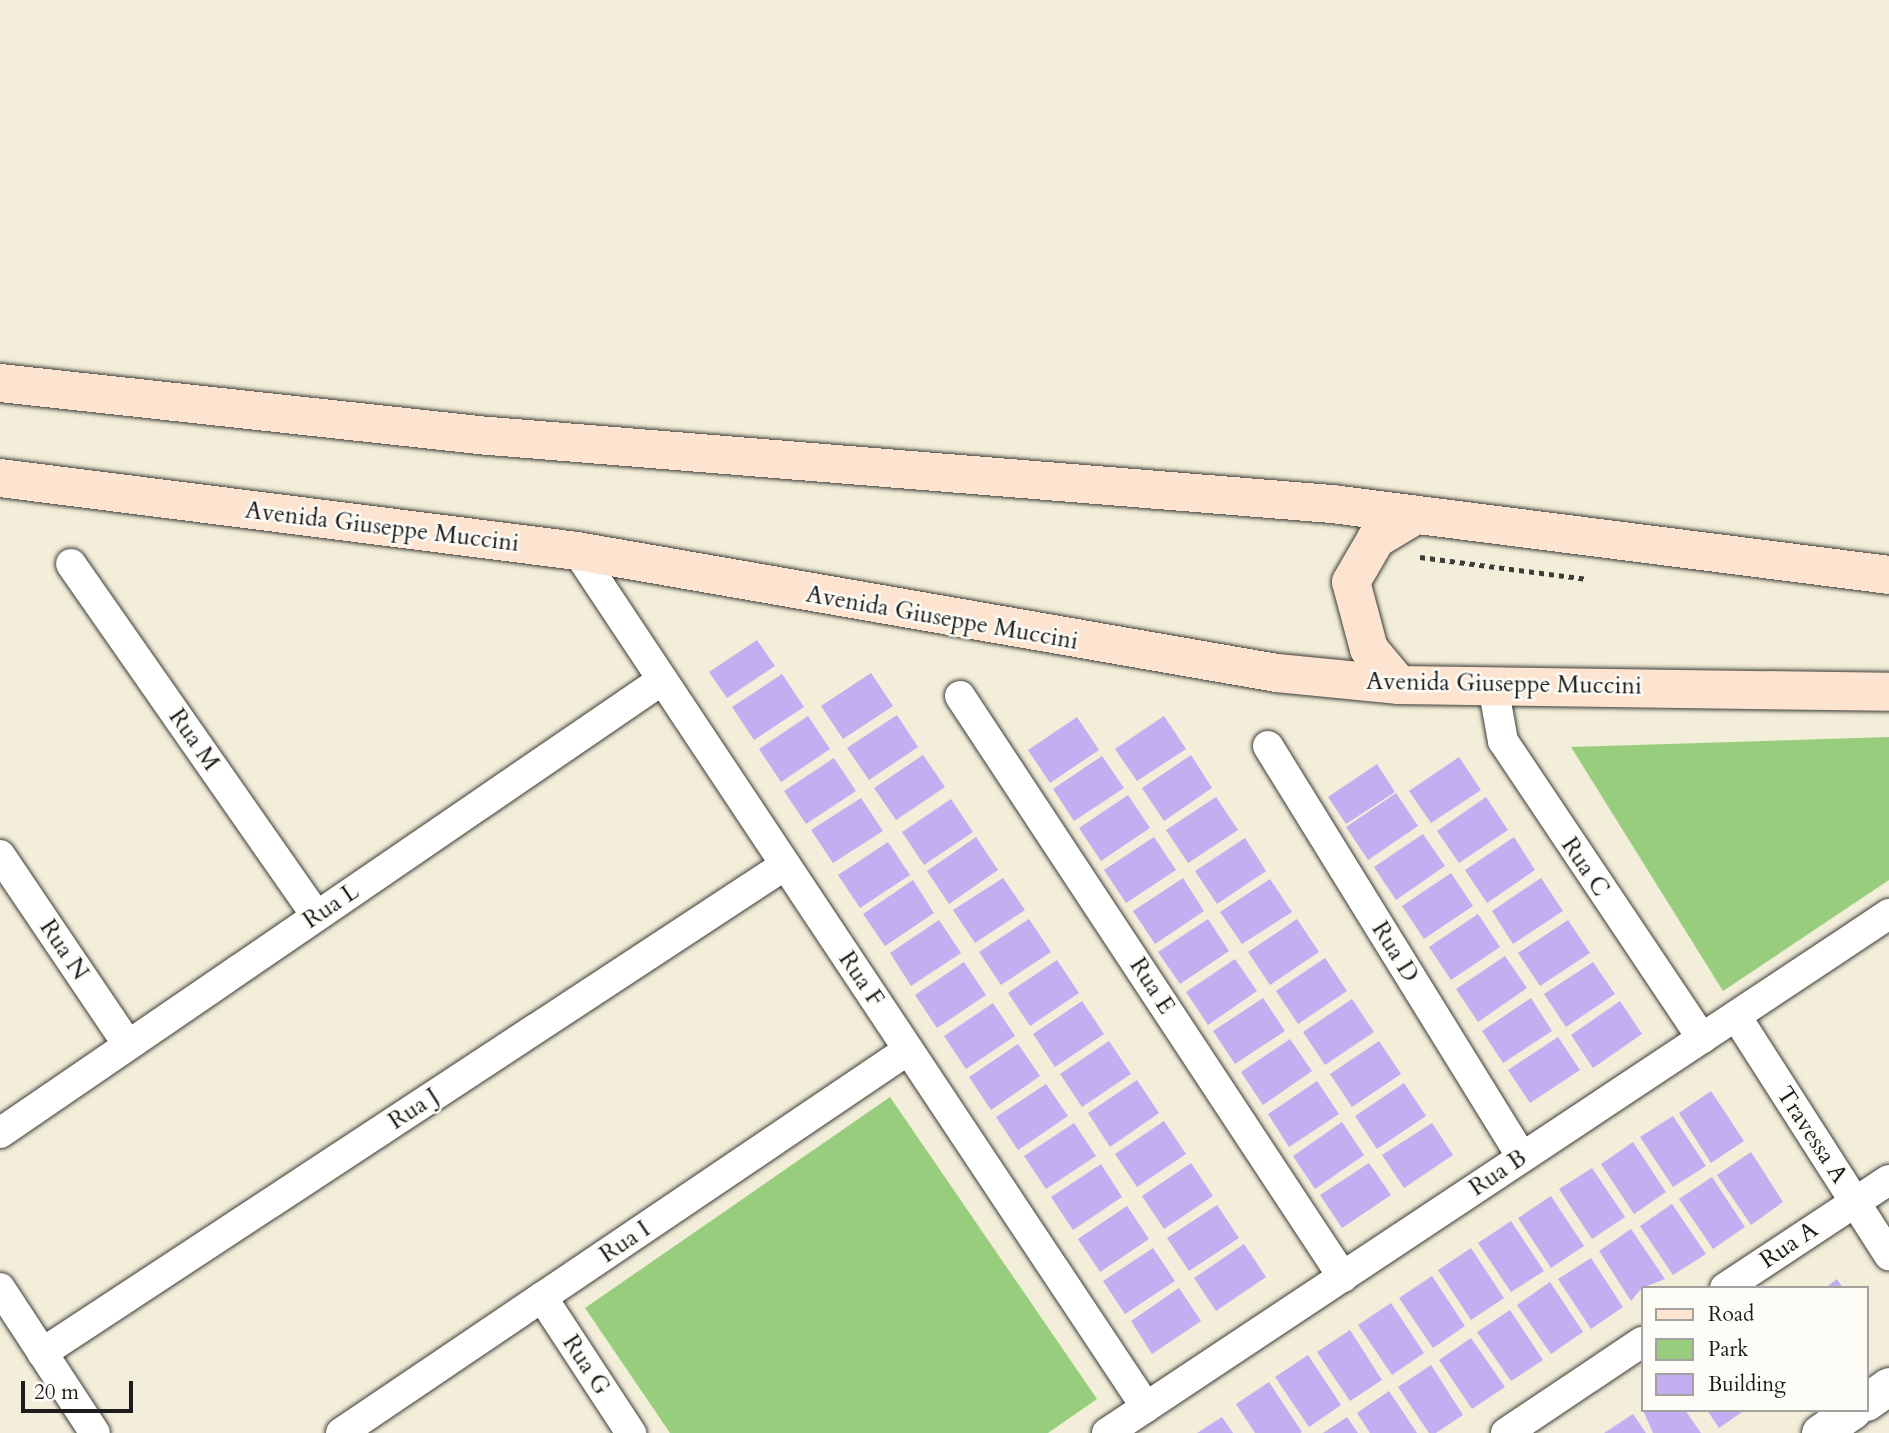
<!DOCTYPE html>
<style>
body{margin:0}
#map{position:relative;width:1889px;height:1433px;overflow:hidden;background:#f3eed9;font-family:Cardo,serif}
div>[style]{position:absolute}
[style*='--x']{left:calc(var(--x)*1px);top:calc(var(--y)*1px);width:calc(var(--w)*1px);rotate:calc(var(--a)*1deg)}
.green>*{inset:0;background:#99cd7e}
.building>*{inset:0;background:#c2aef0}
.path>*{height:4.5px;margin-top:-2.25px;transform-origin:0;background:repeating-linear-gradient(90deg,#3c3c38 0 5px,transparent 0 10px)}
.roads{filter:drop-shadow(0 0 2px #3c3c38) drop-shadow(0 0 2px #3c3c38)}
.minor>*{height:30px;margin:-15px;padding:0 15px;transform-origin:15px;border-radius:15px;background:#fff}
.tertiary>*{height:37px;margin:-18.5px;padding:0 18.5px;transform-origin:18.5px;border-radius:18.5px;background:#fff}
.secondary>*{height:38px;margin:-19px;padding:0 19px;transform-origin:19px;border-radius:19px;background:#fde4d0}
span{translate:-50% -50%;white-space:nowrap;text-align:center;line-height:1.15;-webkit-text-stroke:5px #fdfcf7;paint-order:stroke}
.street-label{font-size:24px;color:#1c1c1c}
.legend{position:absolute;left:1641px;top:1286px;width:228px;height:126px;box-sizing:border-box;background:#fdfcf7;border:2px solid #a3a29f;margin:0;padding:9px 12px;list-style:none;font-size:21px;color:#1c1c1c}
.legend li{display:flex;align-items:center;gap:14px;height:35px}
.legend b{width:35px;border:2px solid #a3a29f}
.scale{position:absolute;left:21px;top:1381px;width:112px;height:32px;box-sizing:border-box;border:4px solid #1c1c1c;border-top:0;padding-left:9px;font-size:21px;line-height:24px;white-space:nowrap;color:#1c1c1c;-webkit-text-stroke:5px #fdfcf7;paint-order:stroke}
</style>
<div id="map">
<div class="green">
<i style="clip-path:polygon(1889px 737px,1889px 880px,1723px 991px,1571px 747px)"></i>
<i style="clip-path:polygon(890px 1097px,1097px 1399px,1048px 1433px,670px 1433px,585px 1308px)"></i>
</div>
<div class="building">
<i style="clip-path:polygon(757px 640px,775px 666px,727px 698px,709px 672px)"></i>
<i style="clip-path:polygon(871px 673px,893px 706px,843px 739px,821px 706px)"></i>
<i style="clip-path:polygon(782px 674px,804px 707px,754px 740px,732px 707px)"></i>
<i style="clip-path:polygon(897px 715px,918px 747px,869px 780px,847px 748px)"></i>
<i style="clip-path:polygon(808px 716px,830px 749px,781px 782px,759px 749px)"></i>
<i style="clip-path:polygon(1164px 716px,1186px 749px,1137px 781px,1115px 749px)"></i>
<i style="clip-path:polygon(1077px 717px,1099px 750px,1050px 783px,1028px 750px)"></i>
<i style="clip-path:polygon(923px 755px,945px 787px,896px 820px,874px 788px)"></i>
<i style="clip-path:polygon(1191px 755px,1212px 788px,1164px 821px,1142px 788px)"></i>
<i style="clip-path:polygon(1102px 756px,1124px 788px,1074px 821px,1053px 789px)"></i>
<i style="clip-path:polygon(1459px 757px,1481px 790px,1431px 823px,1409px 791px)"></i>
<i style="clip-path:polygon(834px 758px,856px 791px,806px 824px,784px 791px)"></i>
<i style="clip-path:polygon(1377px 764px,1395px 792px,1346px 824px,1328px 797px)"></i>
<i style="clip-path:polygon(1396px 793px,1418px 826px,1368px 860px,1346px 827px)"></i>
<i style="clip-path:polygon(1128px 795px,1150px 828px,1101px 861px,1079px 828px)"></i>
<i style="clip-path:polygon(1216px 797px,1238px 830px,1188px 863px,1166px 830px)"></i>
<i style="clip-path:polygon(1486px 797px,1508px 830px,1459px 863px,1437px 831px)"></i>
<i style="clip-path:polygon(861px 798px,883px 831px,833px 863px,811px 830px)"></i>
<i style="clip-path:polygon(951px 799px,973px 832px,924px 865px,902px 832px)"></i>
<i style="clip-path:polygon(1423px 834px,1445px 866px,1396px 900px,1374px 867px)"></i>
<i style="clip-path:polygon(976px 837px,998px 870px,949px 904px,927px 871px)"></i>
<i style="clip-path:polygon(1154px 837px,1176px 870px,1126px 903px,1104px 870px)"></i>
<i style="clip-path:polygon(1514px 837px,1535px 870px,1487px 903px,1465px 870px)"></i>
<i style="clip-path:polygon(1245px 838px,1266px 871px,1217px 904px,1195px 871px)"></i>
<i style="clip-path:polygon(888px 842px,910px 875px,860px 908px,838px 875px)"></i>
<i style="clip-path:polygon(1451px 873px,1473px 906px,1424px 939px,1402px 906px)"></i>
<i style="clip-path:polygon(1003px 878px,1025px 910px,975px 943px,953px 910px)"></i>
<i style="clip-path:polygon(1183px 878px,1204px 911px,1155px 944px,1133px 911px)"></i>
<i style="clip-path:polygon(1541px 878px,1563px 911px,1513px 944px,1492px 911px)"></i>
<i style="clip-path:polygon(1270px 879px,1292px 912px,1242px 944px,1220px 912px)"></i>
<i style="clip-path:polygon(913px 880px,934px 913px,885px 946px,863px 914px)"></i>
<i style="clip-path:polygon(1478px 914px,1500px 947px,1451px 980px,1429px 947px)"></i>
<i style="clip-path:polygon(1029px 919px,1051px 952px,1001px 985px,979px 952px)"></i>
<i style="clip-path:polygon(1208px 919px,1229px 951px,1180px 984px,1158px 952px)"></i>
<i style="clip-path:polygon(1297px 919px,1319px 952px,1270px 985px,1248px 952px)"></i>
<i style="clip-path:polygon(939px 920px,961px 953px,911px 986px,890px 953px)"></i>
<i style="clip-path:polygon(1568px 920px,1590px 953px,1540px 986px,1518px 953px)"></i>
<i style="clip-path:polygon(1505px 956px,1527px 988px,1478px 1022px,1456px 989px)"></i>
<i style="clip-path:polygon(1325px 958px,1347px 991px,1298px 1024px,1276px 991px)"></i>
<i style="clip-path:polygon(1235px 959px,1257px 991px,1208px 1025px,1186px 992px)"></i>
<i style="clip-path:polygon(1057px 960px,1079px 993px,1030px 1026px,1008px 993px)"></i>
<i style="clip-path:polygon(964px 962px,986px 995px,937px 1028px,915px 995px)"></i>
<i style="clip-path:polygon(1593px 962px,1615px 994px,1566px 1027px,1544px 994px)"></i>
<i style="clip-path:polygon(1263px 998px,1285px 1031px,1235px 1064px,1213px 1031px)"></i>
<i style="clip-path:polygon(1531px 998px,1552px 1031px,1503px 1063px,1482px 1031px)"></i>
<i style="clip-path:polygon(1352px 999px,1374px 1032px,1325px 1065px,1303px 1032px)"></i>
<i style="clip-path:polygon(1082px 1001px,1104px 1034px,1055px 1067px,1033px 1034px)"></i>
<i style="clip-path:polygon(1620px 1001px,1642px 1034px,1593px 1068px,1571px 1035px)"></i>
<i style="clip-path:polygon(993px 1003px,1015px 1036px,966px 1069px,944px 1036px)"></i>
<i style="clip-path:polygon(1558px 1037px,1580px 1070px,1530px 1103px,1508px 1070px)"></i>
<i style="clip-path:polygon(1290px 1039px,1312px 1071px,1263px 1105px,1241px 1072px)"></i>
<i style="clip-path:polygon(1109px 1041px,1131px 1074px,1082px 1107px,1060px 1074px)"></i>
<i style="clip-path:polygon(1379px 1041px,1401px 1074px,1352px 1107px,1330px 1074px)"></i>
<i style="clip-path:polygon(1018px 1044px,1040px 1076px,991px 1110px,969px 1077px)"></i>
<i style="clip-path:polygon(1137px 1080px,1159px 1113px,1110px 1147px,1088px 1113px)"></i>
<i style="clip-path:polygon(1317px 1081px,1339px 1114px,1289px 1147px,1268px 1114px)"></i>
<i style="clip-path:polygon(1404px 1083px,1426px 1116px,1377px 1149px,1355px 1116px)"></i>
<i style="clip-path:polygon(1046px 1084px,1068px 1116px,1018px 1150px,996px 1117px)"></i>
<i style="clip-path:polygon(1711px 1091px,1744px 1141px,1711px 1163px,1679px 1113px)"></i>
<i style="clip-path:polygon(1673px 1116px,1706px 1166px,1673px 1187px,1640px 1137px)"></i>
<i style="clip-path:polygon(1164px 1121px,1186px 1154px,1137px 1187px,1115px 1154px)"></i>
<i style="clip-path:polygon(1342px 1122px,1364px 1155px,1315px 1189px,1293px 1156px)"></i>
<i style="clip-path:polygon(1074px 1123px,1096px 1156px,1046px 1189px,1024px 1156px)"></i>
<i style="clip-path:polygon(1432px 1123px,1453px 1155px,1404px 1188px,1382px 1155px)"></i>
<i style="clip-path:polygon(1633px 1142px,1666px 1192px,1634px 1214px,1601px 1164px)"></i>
<i style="clip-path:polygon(1751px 1152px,1783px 1202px,1751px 1225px,1717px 1175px)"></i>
<i style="clip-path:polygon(1191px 1163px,1213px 1196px,1164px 1229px,1142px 1196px)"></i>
<i style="clip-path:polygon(1369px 1163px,1391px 1195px,1342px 1228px,1320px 1195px)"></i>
<i style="clip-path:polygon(1101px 1164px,1122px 1197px,1073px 1230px,1051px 1197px)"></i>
<i style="clip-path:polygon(1592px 1168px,1625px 1217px,1592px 1239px,1559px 1189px)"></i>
<i style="clip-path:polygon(1712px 1177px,1745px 1227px,1713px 1249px,1679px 1199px)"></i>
<i style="clip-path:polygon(1551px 1196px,1584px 1246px,1551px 1268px,1518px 1218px)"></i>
<i style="clip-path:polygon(1672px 1204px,1706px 1254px,1673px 1275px,1640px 1226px)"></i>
<i style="clip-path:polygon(1217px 1205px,1239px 1238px,1189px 1271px,1167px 1238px)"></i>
<i style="clip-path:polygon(1127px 1206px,1149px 1239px,1100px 1272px,1078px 1239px)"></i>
<i style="clip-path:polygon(1511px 1221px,1544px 1271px,1511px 1292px,1478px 1243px)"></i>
<i style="clip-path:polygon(1631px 1229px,1665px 1279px,1642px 1288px,1631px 1301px,1599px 1251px)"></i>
<i style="clip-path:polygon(1244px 1244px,1266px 1277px,1216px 1311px,1194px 1278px)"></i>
<i style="clip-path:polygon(1153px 1248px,1175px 1281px,1125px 1314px,1103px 1281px)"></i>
<i style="clip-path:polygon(1471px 1248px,1504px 1298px,1471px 1320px,1438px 1270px)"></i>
<i style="clip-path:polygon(1591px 1258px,1623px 1307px,1591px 1329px,1558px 1279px)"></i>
<i style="clip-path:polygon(1432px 1276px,1465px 1326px,1433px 1348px,1399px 1298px)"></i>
<i style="clip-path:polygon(1837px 1279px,1843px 1288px,1825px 1288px)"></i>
<i style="clip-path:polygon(1550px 1282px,1583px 1332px,1551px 1354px,1517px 1305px)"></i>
<i style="clip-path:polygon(1179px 1288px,1201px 1321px,1152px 1354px,1131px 1321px)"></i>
<i style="clip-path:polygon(1391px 1303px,1424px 1353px,1392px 1375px,1358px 1325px)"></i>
<i style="clip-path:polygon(1510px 1310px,1543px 1360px,1511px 1381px,1477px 1332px)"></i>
<i style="clip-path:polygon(1350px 1330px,1382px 1380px,1350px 1401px,1317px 1352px)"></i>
<i style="clip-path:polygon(1471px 1338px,1505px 1387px,1472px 1409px,1439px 1360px)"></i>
<i style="clip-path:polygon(1308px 1355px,1341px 1405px,1309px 1427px,1275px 1377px)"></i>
<i style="clip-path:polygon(1431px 1365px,1463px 1415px,1436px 1433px,1429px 1433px,1398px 1387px)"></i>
<i style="clip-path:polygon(1269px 1382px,1302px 1432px,1300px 1433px,1255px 1433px,1236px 1404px)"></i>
<i style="clip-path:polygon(1389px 1391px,1417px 1433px,1370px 1433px,1357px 1413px)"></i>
<i style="clip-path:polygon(1642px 1408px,1685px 1410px,1701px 1433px,1653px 1433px)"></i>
<i style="clip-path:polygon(1707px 1410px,1745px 1410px,1719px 1428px)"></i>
<i style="clip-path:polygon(1633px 1414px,1646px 1433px,1604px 1433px)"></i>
<i style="clip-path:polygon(1222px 1417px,1233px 1433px,1197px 1433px)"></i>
<i style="clip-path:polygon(1347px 1417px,1358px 1433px,1323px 1433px)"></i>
</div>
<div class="path">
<i style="--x:1420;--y:557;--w:169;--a:7.5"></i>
</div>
<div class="roads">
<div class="minor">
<i style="--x:577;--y:551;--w:1028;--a:56.39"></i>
<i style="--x:71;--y:564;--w:429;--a:55.1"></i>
<i style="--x:1493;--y:686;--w:56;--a:79.7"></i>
<i style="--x:1503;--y:741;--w:358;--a:56.2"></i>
<i style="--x:960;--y:696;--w:696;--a:56.61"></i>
<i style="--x:1268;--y:746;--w:483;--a:58.3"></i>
<i style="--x:0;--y:855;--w:229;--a:56"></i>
<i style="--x:1736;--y:1016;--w:284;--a:57.4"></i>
<i style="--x:0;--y:1133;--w:802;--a:-34.38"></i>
<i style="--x:0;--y:1288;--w:173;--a:56.8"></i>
<i style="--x:1725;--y:1288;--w:196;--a:-33.4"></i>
<i style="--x:542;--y:1297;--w:163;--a:56.8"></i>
<i style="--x:42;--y:1353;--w:889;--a:-33.3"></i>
<i style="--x:341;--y:1433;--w:684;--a:-34.04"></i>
<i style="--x:1107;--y:1433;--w:939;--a:-33.57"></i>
<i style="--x:1506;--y:1433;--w:164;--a:-33.8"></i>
</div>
<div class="tertiary">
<i style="--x:1866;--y:1402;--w:28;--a:-35"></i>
<i style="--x:1820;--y:1433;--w:40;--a:-34.9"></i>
</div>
<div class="secondary">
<i style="--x:0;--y:383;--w:493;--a:6.2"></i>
<i style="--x:490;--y:436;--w:845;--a:4.62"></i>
<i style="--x:1332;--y:504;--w:562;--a:7.26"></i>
<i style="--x:0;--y:478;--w:582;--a:7.21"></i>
<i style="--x:577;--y:551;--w:711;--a:9.89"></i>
<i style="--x:1277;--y:673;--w:123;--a:5.6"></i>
<i style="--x:1399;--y:685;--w:490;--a:0.8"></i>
<i style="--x:1399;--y:685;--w:47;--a:-129.8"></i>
<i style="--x:1369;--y:649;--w:69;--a:-105"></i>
<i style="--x:1351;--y:582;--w:50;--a:-59.8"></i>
<i style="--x:1376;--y:539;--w:47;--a:-31"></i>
</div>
</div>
<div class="street-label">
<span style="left:382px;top:527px;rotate:7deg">Avenida Giuseppe Muccini</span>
<span style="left:942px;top:618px;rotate:10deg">Avenida Giuseppe Muccini</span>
<span style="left:1504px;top:684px;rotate:1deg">Avenida Giuseppe Muccini</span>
<span style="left:194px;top:740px;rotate:55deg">Rua M</span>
<span style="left:1585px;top:867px;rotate:56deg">Rua C</span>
<span style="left:331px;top:906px;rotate:-34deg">Rua L</span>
<span style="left:64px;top:950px;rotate:56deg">Rua N</span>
<span style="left:1395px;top:952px;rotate:58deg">Rua D</span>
<span style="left:861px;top:979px;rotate:56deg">Rua F</span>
<span style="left:1152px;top:986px;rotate:57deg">Rua E</span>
<span style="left:414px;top:1109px;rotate:-33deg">Rua J</span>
<span style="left:1812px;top:1135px;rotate:57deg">Travessa A</span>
<span style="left:1498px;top:1173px;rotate:-34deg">Rua B</span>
<span style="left:625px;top:1242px;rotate:-34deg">Rua I</span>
<span style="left:1789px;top:1245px;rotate:-34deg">Rua A</span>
<span style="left:586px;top:1365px;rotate:57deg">Rua G</span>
</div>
<ul class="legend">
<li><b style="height:9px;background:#fde4d0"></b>Road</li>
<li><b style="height:19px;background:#99cd7e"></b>Park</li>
<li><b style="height:19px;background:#c2aef0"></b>Building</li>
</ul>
<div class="scale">20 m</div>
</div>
